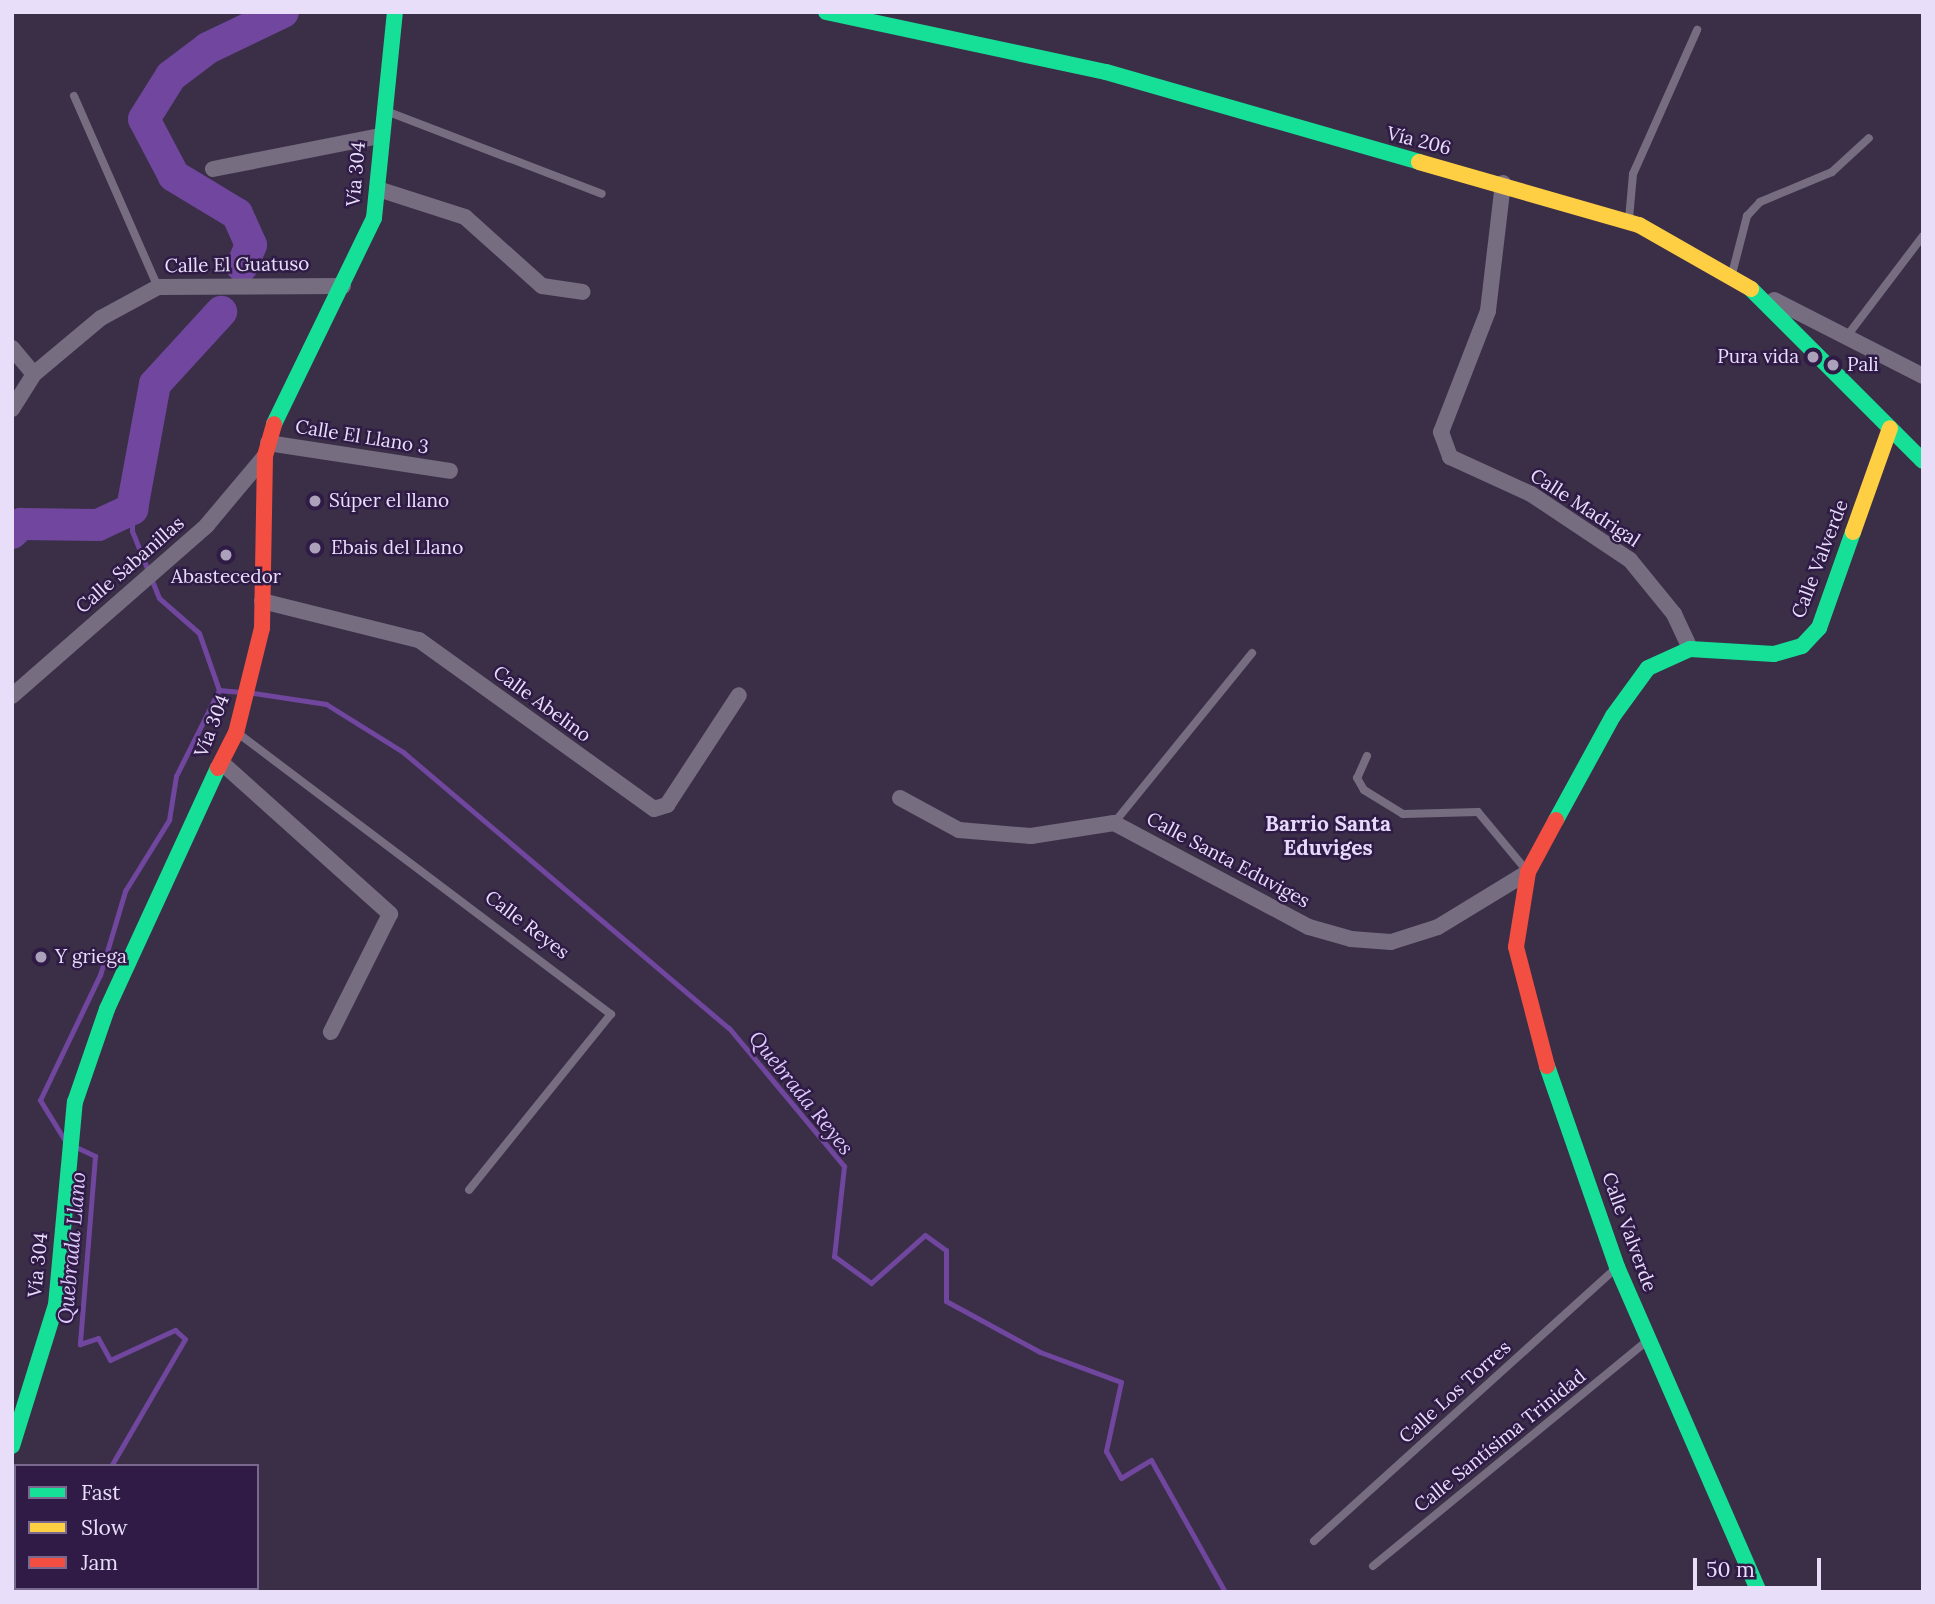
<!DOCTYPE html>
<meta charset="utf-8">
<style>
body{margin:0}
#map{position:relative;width:1935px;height:1604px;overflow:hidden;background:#3a2f47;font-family:Lora,serif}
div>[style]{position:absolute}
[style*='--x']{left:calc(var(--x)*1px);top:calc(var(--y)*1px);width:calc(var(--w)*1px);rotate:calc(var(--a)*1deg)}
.stream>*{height:5px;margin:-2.5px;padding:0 2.5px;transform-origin:2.5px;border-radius:2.5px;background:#70469e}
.river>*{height:32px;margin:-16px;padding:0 16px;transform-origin:16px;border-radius:16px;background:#70469e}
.lane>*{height:8px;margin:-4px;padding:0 4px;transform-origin:4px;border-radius:4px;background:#766d81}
.street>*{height:16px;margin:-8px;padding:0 8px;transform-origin:8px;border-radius:8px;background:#766d81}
.fast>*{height:16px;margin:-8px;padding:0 8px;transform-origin:8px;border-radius:8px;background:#16e098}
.slow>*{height:16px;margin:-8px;padding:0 8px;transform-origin:8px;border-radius:8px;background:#ffcf43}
.jam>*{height:16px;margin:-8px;padding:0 8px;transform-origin:8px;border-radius:8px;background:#f24e42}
.dots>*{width:19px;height:19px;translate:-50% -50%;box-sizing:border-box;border:4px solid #2f1b46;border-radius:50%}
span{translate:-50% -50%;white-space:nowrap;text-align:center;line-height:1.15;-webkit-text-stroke:5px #2f1b46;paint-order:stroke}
.street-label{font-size:19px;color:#e9defa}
.poi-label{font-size:19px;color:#e9defa}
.right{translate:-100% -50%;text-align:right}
.left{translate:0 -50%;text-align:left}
.neighbourhood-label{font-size:21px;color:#e6d9fa;font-weight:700}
.water-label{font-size:21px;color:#dcc8fb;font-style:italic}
.frame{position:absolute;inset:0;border:14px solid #e9defa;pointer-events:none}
.legend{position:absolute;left:14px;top:1464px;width:245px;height:126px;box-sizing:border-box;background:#2f1b46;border:2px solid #79698e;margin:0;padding:9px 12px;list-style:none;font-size:21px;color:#e9defa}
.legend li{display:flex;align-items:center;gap:14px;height:35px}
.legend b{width:35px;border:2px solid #79698e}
.scale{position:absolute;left:1693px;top:1558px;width:128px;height:32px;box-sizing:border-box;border:4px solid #e9defa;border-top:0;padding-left:9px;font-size:21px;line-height:24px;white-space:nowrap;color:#e9defa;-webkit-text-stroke:5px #2f1b46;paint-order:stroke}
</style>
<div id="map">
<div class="stream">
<i style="--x:219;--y:690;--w:25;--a:5"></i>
<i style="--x:253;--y:693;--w:74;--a:8.6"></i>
<i style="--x:326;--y:704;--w:91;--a:31.9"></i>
<i style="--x:403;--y:752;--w:427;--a:40.3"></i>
<i style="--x:729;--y:1028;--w:180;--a:50.2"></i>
<i style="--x:844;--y:1166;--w:91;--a:96.3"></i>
<i style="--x:834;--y:1256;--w:46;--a:36.1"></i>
<i style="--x:871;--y:1283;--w:72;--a:-41.6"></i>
<i style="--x:925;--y:1235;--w:26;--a:36"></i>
<i style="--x:946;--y:1250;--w:51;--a:90"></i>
<i style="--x:946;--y:1301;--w:107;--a:28.5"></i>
<i style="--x:1040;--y:1352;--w:86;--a:20.3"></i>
<i style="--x:1121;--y:1382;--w:71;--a:102.3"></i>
<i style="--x:1106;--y:1451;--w:31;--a:61"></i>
<i style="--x:1121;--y:1478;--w:35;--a:-31"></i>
<i style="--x:1151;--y:1460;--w:151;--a:60.7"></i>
<i style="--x:64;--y:1139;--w:46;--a:-121.6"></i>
<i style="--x:40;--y:1100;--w:139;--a:-64.4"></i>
<i style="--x:100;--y:975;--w:88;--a:-73.4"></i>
<i style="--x:125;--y:891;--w:84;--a:-58.2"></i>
<i style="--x:169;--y:820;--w:45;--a:-81"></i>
<i style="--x:176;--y:776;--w:96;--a:-63.4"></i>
<i style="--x:219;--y:690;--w:60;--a:-109.3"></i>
<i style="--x:199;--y:633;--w:53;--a:-138.8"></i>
<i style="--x:159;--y:598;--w:72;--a:-111.9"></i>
<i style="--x:132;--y:531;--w:22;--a:-90"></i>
<i style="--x:78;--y:1148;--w:19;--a:25"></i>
<i style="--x:95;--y:1156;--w:189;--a:94.6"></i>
<i style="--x:80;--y:1344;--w:19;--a:-18"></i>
<i style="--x:98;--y:1338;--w:25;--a:61"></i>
<i style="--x:110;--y:1360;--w:72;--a:-24.8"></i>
<i style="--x:175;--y:1330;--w:13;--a:42"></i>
<i style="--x:185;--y:1339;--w:147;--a:120.2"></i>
<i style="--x:122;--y:1592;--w:4;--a:-76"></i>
</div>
<div class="river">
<i style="--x:242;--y:266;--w:23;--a:-67"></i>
<i style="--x:251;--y:245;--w:34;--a:-114"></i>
<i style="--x:237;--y:214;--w:74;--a:-148.9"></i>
<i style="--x:174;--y:176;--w:64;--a:-117.8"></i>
<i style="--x:144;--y:119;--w:51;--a:-57.9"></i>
<i style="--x:171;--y:76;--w:46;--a:-37.1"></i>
<i style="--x:208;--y:48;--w:83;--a:-25.6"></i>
<i style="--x:12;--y:533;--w:13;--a:-45"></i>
<i style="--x:21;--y:524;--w:77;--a:0.7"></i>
<i style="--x:98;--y:525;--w:38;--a:-25"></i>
<i style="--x:132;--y:509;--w:127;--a:-79.6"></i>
<i style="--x:155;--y:384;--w:98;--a:-47.5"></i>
</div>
<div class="lane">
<i style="--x:74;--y:96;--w:209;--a:66.3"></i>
<i style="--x:386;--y:111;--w:231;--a:21"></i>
<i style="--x:1629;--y:219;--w:45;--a:-84.9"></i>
<i style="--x:1633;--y:174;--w:158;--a:-66"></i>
<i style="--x:1732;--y:274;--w:60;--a:-75.5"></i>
<i style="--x:1747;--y:216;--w:19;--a:-47"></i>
<i style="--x:1760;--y:202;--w:78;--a:-22.6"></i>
<i style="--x:1832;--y:172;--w:50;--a:-42.6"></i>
<i style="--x:1847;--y:336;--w:126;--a:-52.8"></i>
<i style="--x:239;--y:734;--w:466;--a:37"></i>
<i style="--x:611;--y:1014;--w:226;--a:128.9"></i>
<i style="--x:1367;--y:756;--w:24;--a:114"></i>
<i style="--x:1357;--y:778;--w:14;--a:60"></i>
<i style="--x:1364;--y:790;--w:46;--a:31.6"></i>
<i style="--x:1403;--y:814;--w:75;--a:-1.5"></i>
<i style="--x:1478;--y:812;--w:77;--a:50.3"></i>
<i style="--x:1114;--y:823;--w:219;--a:-50.9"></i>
<i style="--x:1314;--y:1541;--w:407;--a:-42.1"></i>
<i style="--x:1373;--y:1566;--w:355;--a:-39.4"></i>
</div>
<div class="street">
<i style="--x:213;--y:169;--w:170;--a:-11.2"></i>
<i style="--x:1503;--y:183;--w:129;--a:96.7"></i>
<i style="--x:1488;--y:311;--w:130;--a:111.2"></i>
<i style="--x:1441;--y:432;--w:27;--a:70"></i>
<i style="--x:1450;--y:457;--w:89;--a:24.6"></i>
<i style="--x:1531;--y:494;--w:119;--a:33.7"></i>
<i style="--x:1630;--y:560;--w:70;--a:50.8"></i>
<i style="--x:1674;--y:614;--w:38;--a:65"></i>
<i style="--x:378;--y:189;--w:91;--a:17.8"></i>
<i style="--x:465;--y:217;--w:103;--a:41.9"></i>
<i style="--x:542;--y:286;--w:41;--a:8.3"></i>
<i style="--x:1774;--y:300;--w:167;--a:27"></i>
<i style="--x:12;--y:348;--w:34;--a:50"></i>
<i style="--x:12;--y:409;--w:41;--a:-57.8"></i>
<i style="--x:34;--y:374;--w:87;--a:-39.9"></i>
<i style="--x:101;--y:318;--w:65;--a:-28.5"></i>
<i style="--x:158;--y:287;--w:185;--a:-0.3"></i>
<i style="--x:268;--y:443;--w:184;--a:8.7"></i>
<i style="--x:262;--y:601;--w:162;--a:14"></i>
<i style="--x:419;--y:640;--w:289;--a:35.7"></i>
<i style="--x:654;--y:809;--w:14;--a:-17"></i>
<i style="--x:667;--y:805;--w:131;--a:-56.8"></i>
<i style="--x:12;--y:696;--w:259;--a:-41.2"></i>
<i style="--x:207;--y:525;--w:90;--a:-50"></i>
<i style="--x:222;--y:763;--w:226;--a:41.9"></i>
<i style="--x:390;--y:914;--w:132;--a:116.6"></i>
<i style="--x:900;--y:798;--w:67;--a:28.5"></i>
<i style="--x:959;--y:830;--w:72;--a:4.8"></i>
<i style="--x:1031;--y:836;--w:84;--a:-8.9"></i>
<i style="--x:1114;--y:823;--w:221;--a:28.1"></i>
<i style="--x:1309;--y:927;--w:44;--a:15.9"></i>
<i style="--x:1351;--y:939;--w:40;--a:4.3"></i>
<i style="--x:1391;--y:942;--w:49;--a:-17.7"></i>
<i style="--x:1438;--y:927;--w:105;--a:-31.4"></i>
</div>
<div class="fast">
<i style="--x:826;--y:12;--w:286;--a:12.1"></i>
<i style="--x:1106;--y:72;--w:326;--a:16"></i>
<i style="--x:1751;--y:289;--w:243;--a:45"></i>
<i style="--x:274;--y:424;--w:229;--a:-64.1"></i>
<i style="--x:374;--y:218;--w:207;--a:-84.2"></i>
<i style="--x:1556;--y:820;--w:119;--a:-61.3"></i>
<i style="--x:1613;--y:716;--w:59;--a:-53.9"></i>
<i style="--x:1648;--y:668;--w:46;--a:-24.3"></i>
<i style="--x:1690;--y:649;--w:84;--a:3.4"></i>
<i style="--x:1774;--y:654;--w:29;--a:-16"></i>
<i style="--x:1802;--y:646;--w:25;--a:-47"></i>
<i style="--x:1819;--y:628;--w:102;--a:-70.5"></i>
<i style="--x:1547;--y:1066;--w:213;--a:70.8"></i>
<i style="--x:1617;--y:1267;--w:355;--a:66.4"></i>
<i style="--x:12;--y:1446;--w:148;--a:-72.7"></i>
<i style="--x:56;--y:1305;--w:204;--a:-84.7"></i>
<i style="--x:75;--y:1102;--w:98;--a:-71"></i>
<i style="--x:107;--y:1009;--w:265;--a:-65.3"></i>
</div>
<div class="slow">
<i style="--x:1419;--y:162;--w:229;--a:16"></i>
<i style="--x:1639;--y:225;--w:129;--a:29.7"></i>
<i style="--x:1853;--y:532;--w:110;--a:-70.4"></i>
</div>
<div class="jam">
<i style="--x:218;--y:768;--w:39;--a:-63"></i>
<i style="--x:236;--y:733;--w:108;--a:-76.1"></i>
<i style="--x:262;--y:628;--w:172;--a:-89"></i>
<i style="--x:265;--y:456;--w:33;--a:-74"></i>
<i style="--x:1547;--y:1066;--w:123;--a:-104.6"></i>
<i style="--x:1516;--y:947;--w:76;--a:-80.9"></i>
<i style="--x:1528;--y:872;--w:59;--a:-61.7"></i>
</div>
<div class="dots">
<i style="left:1813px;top:357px;background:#aca1bb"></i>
<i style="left:1833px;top:365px;background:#aca1bb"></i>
<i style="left:315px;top:501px;background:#aca1bb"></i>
<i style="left:315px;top:548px;background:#aca1bb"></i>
<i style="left:226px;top:555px;background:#aca1bb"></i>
<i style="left:41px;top:957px;background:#aca1bb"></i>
</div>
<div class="street-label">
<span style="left:1419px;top:141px;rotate:14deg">Vía 206</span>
<span style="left:356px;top:174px;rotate:-85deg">Vía 304</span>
<span style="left:237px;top:265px;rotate:-1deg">Calle El Guatuso</span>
<span style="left:362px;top:437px;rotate:9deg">Calle El Llano 3</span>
<span style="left:1585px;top:508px;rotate:33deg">Calle Madrigal</span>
<span style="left:1820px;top:559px;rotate:-69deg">Calle Valverde</span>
<span style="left:130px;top:565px;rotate:-41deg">Calle Sabanillas</span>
<span style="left:542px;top:704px;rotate:36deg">Calle Abelino</span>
<span style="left:212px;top:726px;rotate:-69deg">Vía 304</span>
<span style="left:1228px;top:860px;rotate:28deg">Calle Santa Eduviges</span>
<span style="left:527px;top:925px;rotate:37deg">Calle Reyes</span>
<span style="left:1629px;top:1232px;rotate:70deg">Calle Valverde</span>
<span style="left:38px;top:1265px;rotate:-84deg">Vía 304</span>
<span style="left:1455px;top:1392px;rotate:-42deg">Calle Los Torres</span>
<span style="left:1500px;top:1441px;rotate:-39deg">Calle Santísima Trinidad</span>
</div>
<div class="poi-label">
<span class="right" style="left:1799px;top:357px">Pura vida</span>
<span class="left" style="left:1847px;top:365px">Pali</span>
<span class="left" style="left:329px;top:501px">Súper el llano</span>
<span class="left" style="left:331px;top:548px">Ebais del Llano</span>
<span style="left:226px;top:577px">Abastecedor</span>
<span class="left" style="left:55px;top:957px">Y griega</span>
</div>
<div class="neighbourhood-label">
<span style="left:1328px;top:836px">Barrio Santa<br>Eduviges</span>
</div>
<div class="water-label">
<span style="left:801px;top:1093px;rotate:51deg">Quebrada Reyes</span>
<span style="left:72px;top:1248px;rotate:-85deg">Quebrada Llano</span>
</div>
<div class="frame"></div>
<ul class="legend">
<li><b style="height:9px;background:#16e098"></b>Fast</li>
<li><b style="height:9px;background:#ffcf43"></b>Slow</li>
<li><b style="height:9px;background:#f24e42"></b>Jam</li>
</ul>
<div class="scale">50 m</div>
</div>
